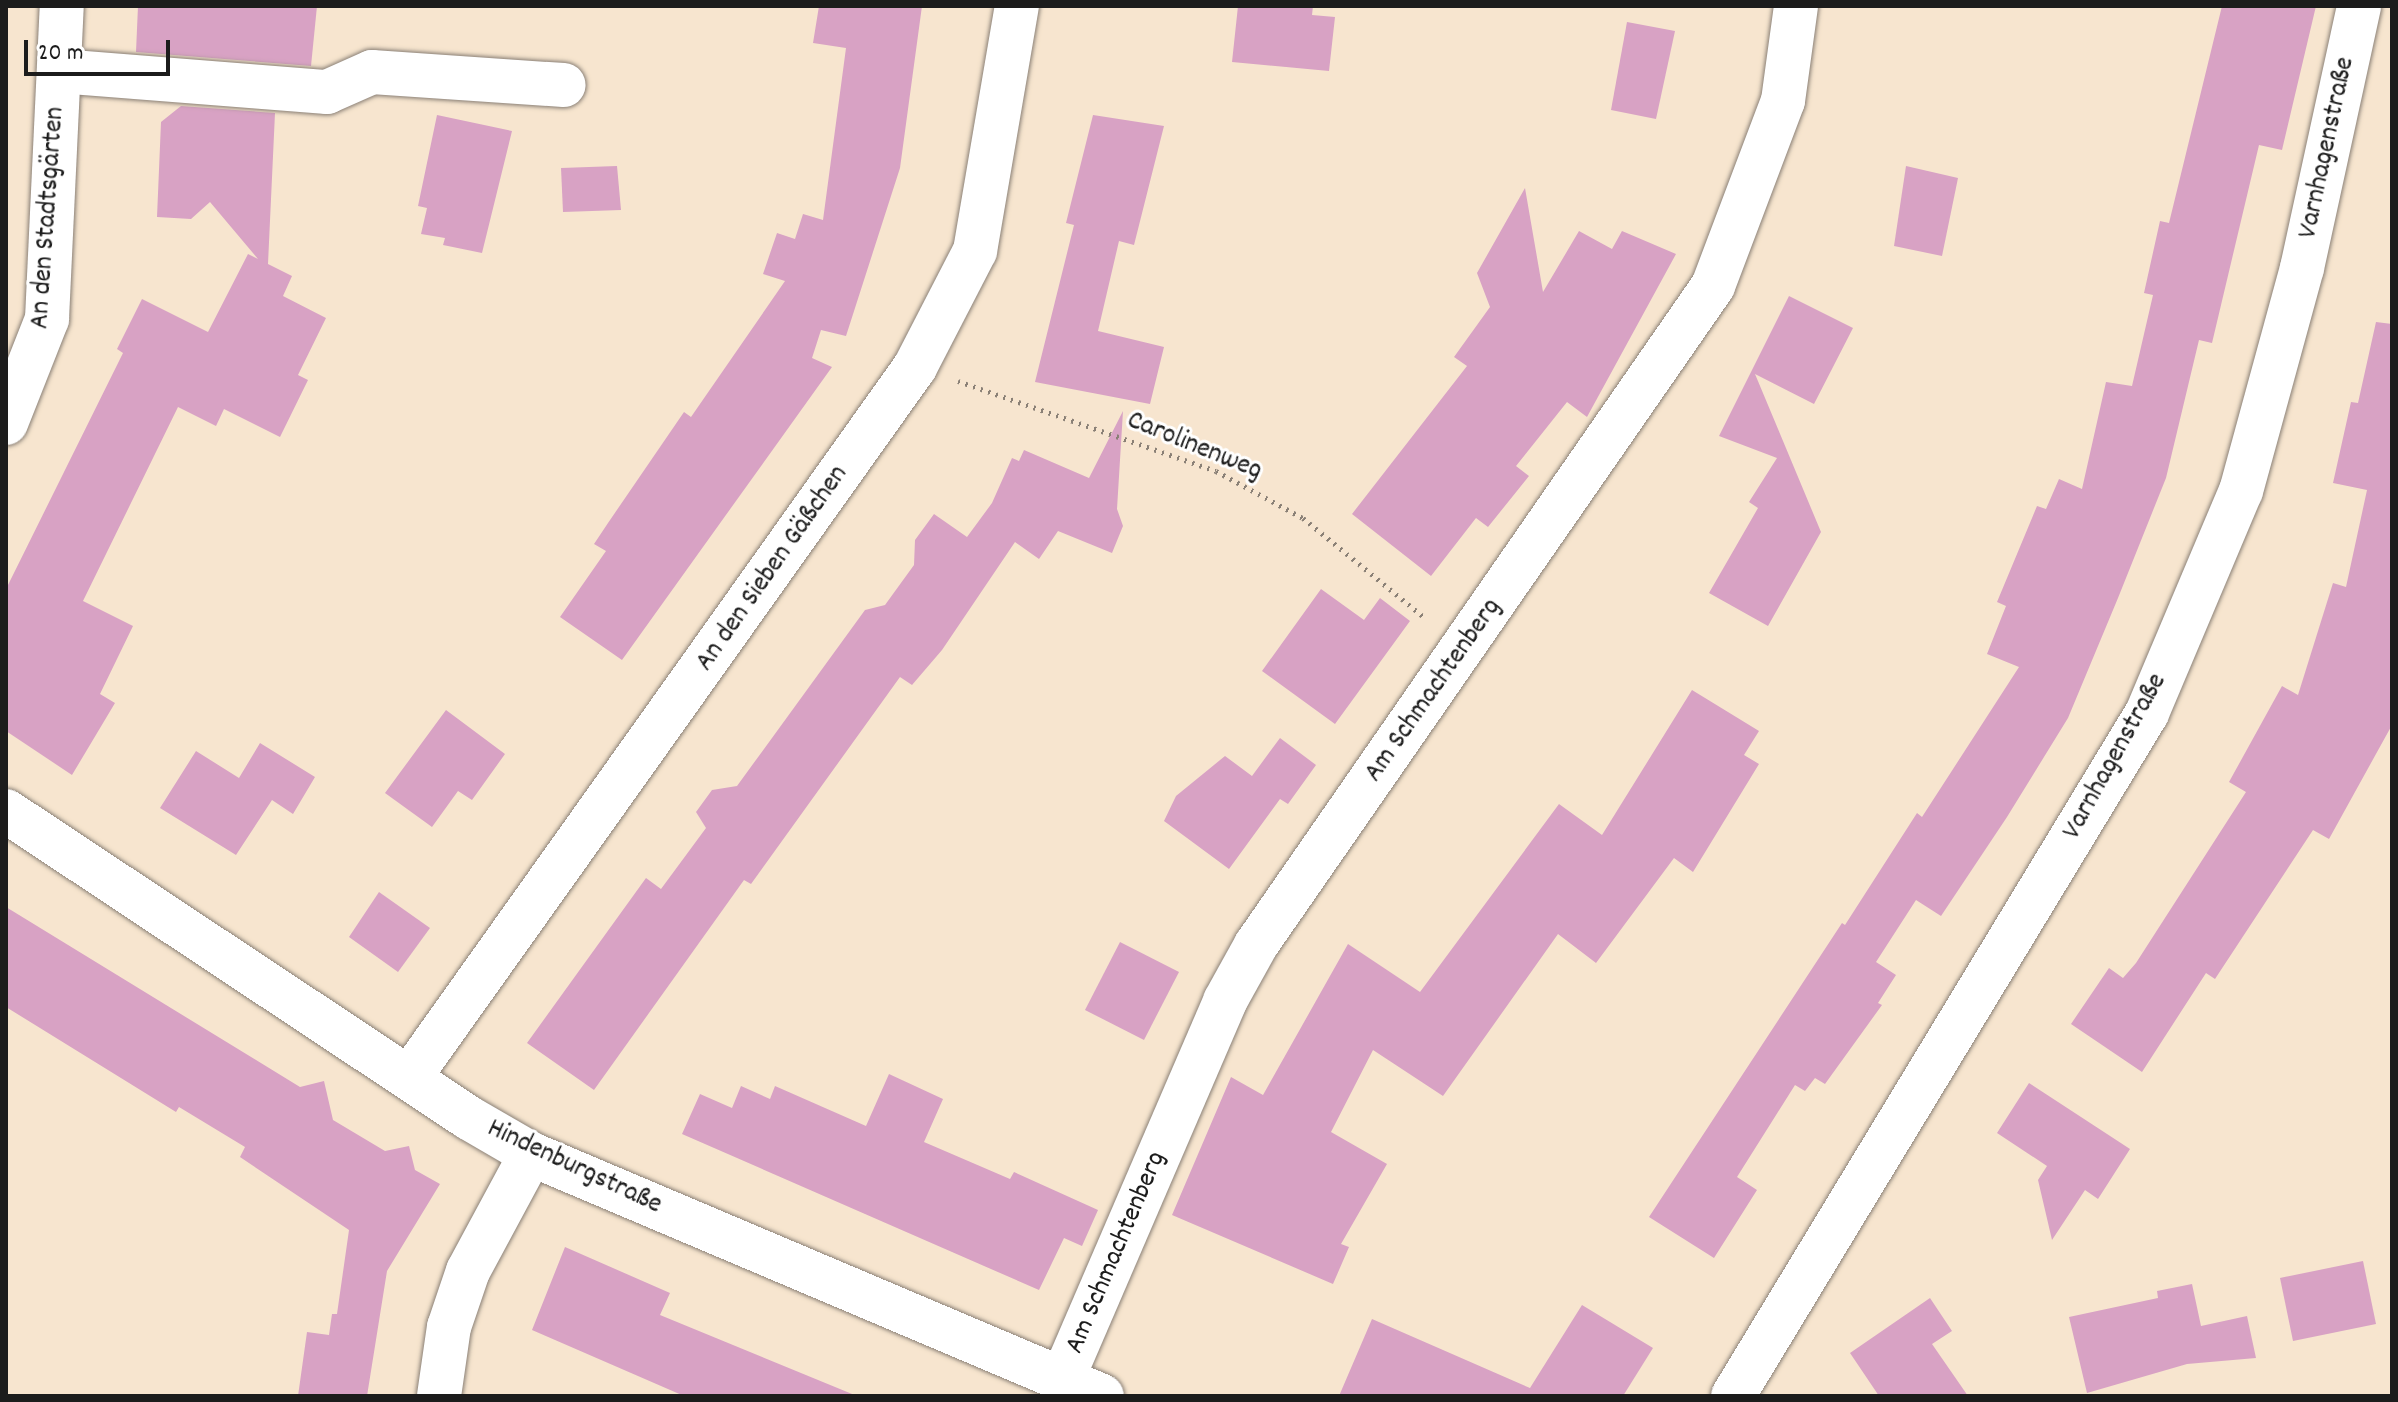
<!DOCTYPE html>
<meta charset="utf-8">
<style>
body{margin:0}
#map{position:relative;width:2398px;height:1402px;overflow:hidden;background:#f7e5cf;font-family:Dekko,sans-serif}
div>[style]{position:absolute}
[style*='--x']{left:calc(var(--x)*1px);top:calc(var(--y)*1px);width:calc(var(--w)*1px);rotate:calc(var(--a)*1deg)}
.building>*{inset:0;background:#d8a2c4}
.path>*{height:5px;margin-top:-2.5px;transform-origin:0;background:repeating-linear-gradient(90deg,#8a8076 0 2px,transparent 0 8px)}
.roads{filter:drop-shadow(0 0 2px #8a8076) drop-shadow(0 0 2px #8a8076)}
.minor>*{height:44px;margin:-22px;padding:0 22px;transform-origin:22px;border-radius:22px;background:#fff}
span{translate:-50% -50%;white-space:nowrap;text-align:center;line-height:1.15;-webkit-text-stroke:6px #fff;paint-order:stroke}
.street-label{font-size:28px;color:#1c1c1c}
.frame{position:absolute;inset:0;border:8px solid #1c1c1c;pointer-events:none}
.scale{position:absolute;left:24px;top:40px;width:146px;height:36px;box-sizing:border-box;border:4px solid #1c1c1c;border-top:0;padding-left:10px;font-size:24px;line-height:28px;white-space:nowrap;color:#1c1c1c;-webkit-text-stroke:6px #fff;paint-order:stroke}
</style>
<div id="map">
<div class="building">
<i style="clip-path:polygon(138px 6px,317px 6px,311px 66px,136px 52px)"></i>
<i style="clip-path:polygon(819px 6px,922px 6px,900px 168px,846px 336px,821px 330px,812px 358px,832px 367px,622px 660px,560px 617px,606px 551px,594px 544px,608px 523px,684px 412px,691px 417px,785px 281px,763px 274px,777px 233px,795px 239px,803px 214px,823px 220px,846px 48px,813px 43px)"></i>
<i style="clip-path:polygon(1238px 6px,1313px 6px,1312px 15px,1335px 17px,1329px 71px,1232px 62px)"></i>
<i style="clip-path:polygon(2222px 6px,2316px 6px,2282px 150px,2259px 145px,2212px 343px,2199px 340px,2166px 478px,2118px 598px,2068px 718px,2007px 817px,1941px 916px,1916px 900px,1876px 962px,1896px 975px,1878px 1003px,1882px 1005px,1825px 1084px,1815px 1078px,1805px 1091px,1795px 1085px,1737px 1177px,1757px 1190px,1714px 1258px,1649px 1217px,1842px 923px,1845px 925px,1917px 813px,1922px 817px,2019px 667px,1987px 654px,2006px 606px,1997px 602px,2037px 506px,2046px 509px,2059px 479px,2082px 489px,2106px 382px,2132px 386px,2153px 295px,2144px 293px,2160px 221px,2169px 223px)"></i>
<i style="clip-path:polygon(1627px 22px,1675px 31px,1656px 119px,1611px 110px)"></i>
<i style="clip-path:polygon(181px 106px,275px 113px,268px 264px,292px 276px,283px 296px,326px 318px,298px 375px,308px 380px,280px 437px,224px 409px,216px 426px,178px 407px,83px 601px,133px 626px,100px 694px,115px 703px,72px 775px,6px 731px,6px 589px,123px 353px,117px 349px,142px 299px,208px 332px,248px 254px,258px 259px,210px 202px,191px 219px,157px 217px,161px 122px)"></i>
<i style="clip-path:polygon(437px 115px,512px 131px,482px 253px,443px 245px,445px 238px,421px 234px,427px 208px,418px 206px)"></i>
<i style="clip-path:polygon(1093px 115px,1164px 126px,1134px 245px,1119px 241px,1098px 331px,1164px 347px,1150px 404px,1035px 382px,1074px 225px,1066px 223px)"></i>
<i style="clip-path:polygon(617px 166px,621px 210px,563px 212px,561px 168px)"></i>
<i style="clip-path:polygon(1906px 166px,1958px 178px,1942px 256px,1894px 246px)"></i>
<i style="clip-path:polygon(1525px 188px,1543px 292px,1579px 231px,1612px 249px,1622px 231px,1676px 254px,1587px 417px,1567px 402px,1516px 466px,1529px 476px,1488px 527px,1476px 518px,1431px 576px,1352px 514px,1467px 366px,1454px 357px,1490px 307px,1477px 273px)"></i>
<i style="clip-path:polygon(1789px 296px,1853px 328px,1814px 404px,1755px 374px,1821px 532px,1768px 626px,1709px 593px,1758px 508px,1749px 502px,1777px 458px,1719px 436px)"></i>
<i style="clip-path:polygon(2376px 322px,2392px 324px,2392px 725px,2329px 839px,2313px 830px,2215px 979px,2206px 973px,2142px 1072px,2071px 1024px,2109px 968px,2123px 978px,2136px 963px,2246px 792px,2229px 782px,2282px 686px,2298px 695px,2333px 583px,2346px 587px,2367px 490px,2333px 483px,2351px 402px,2358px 403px)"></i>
<i style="clip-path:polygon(1123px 411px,1117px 509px,1123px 526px,1112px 553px,1058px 531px,1039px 559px,1015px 542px,942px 650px,912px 685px,900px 677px,751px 884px,744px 880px,594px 1090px,527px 1043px,646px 878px,661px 889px,706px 828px,696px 812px,712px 790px,737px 786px,865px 610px,885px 605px,914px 565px,915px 540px,934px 514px,967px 537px,992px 503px,1012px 458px,1019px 461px,1024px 450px,1089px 478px)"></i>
<i style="clip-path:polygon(1321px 589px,1364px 620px,1380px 598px,1410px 621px,1335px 724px,1262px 671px)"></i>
<i style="clip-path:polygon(1692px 690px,1759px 731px,1744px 755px,1759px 764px,1693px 872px,1674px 858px,1596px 963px,1558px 934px,1443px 1096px,1373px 1050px,1331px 1132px,1387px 1164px,1341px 1244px,1349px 1247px,1333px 1284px,1172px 1215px,1231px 1077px,1263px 1095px,1348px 944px,1420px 992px,1559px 804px,1602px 835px)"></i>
<i style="clip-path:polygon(446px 710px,505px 754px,472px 800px,458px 791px,432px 827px,385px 793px)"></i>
<i style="clip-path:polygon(1280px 738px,1316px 765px,1288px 804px,1280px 799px,1229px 869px,1164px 821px,1176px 796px,1225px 756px,1252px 776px)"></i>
<i style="clip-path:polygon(260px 743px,315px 777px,293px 814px,272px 800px,236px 855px,160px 808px,196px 751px,239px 778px)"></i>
<i style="clip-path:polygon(379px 892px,430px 928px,398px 972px,349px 937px)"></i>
<i style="clip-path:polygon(6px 907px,300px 1087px,324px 1081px,333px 1120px,385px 1151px,409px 1146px,415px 1170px,440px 1184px,387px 1271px,367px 1396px,298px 1396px,307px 1332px,329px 1335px,332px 1314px,337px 1314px,349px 1230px,240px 1157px,245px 1147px,179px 1107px,176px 1112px,6px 1007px)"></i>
<i style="clip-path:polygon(1120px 942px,1179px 972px,1144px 1040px,1085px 1010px)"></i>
<i style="clip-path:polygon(889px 1074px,943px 1099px,924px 1142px,1010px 1179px,1014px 1172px,1098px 1210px,1082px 1246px,1064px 1238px,1039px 1290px,682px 1134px,700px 1094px,732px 1108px,741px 1086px,770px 1099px,775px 1086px,866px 1126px)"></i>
<i style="clip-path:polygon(2029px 1083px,2130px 1149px,2098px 1199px,2085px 1190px,2052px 1240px,2038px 1180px,2047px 1166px,1997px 1133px)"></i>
<i style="clip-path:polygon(565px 1247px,670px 1293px,660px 1315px,857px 1396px,684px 1396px,532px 1330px)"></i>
<i style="clip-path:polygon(2363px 1261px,2376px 1324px,2293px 1341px,2280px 1278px)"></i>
<i style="clip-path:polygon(2192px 1284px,2201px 1326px,2247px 1316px,2256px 1358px,2187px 1364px,2087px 1393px,2069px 1317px,2158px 1298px,2157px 1291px)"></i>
<i style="clip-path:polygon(1930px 1298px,1952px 1331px,1932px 1344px,1968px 1396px,1879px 1396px,1850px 1353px)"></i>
<i style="clip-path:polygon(1582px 1305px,1653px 1348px,1623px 1396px,1339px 1396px,1372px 1319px,1530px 1388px)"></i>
</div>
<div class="path">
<i style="--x:958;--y:381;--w:273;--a:19.2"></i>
<i style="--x:1216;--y:471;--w:99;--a:28.4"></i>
<i style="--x:1303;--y:518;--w:158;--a:39.3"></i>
</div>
<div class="roads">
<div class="minor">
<i style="--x:59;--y:71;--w:269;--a:4.5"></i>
<i style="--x:327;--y:92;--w:49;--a:-24"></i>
<i style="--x:372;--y:72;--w:192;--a:3.9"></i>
<i style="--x:6;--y:423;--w:112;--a:-68.5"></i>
<i style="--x:47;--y:319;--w:313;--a:-87.3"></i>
<i style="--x:6;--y:811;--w:556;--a:33.55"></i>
<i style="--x:469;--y:1118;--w:72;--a:30.1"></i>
<i style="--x:531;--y:1154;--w:620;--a:22.97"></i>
<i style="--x:409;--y:1078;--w:873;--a:-54.56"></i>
<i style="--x:915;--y:367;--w:131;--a:-62.7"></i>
<i style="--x:975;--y:251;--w:249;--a:-80.3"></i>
<i style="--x:1062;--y:1380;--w:413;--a:-66.7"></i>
<i style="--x:1225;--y:1001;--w:64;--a:-61"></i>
<i style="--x:1256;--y:945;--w:802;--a:-55.26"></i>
<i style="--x:1713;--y:286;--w:198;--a:-69.3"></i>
<i style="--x:1783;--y:101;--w:96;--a:-82.2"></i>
<i style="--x:439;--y:1396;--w:70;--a:-81.8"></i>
<i style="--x:449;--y:1327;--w:59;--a:-71.3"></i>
<i style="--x:468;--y:1271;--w:133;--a:-61.7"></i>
<i style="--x:1733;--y:1396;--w:799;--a:-58.78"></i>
<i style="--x:2147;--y:713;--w:241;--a:-67.1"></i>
<i style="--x:2241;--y:491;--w:231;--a:-74.7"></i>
<i style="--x:2302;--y:268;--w:268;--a:-77.7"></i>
</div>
</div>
<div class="street-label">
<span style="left:2328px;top:148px;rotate:-78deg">Varnhagenstraße</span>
<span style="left:49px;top:218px;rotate:-86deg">An den Stadtsgärten</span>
<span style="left:1194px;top:447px;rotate:22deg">Carolinenweg</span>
<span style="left:773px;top:569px;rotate:-55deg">An den Sieben Gäßchen</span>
<span style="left:1434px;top:691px;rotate:-55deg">Am Schmachtenberg</span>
<span style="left:2116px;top:757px;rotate:-61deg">Varnhagenstraße</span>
<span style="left:574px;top:1168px;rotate:25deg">Hindenburgstraße</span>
<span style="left:1117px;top:1253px;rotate:-67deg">Am Schmachtenberg</span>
</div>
<div class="frame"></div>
<div class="scale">20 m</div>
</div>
